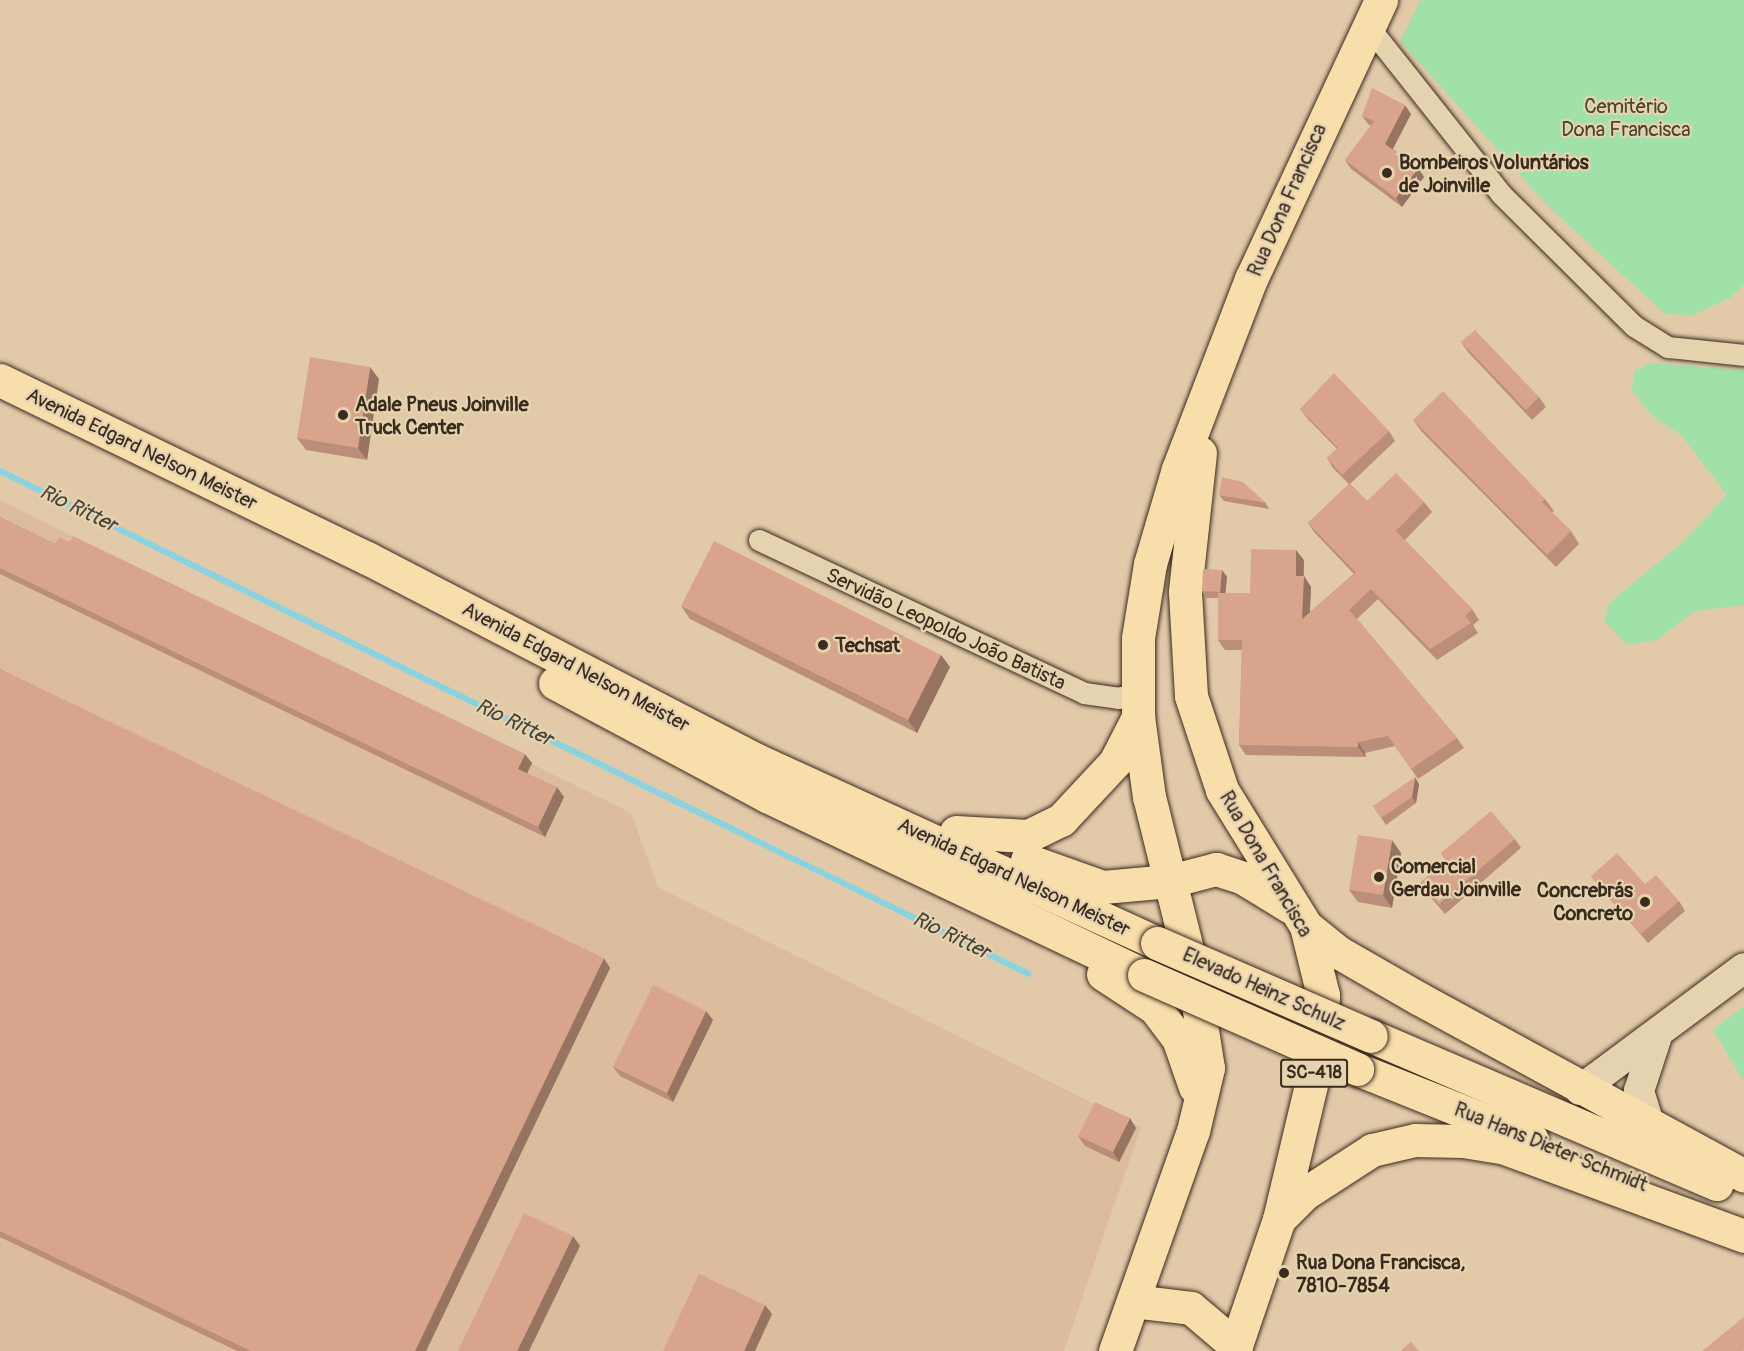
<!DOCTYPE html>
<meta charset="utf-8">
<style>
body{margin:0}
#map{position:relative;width:1744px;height:1351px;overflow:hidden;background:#e2caa9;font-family:Pangolin,sans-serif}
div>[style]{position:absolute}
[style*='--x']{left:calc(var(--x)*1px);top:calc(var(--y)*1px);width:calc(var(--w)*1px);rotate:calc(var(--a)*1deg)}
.built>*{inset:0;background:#dcbc9d}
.green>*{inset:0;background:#a0e1aa}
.stream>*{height:6px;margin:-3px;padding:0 3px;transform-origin:3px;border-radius:3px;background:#85d3e3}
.roads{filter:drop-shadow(0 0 2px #3b2a1e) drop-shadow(0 0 2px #3b2a1e)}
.street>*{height:21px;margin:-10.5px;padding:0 10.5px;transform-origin:10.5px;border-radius:10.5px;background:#e5d3b0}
.secondary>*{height:30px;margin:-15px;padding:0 15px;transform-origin:15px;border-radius:15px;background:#e5d3b0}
.primary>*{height:33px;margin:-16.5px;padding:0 16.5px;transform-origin:16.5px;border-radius:16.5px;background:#f8deab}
.bridges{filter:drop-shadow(0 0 2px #3b2a1e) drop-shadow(0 0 2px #3b2a1e)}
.primary-bridge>*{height:33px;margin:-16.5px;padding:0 16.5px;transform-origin:16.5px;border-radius:16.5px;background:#f8deab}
.wall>*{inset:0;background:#ba8e78}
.shaded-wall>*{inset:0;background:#977462}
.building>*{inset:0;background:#d8a58c}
.dots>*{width:16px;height:16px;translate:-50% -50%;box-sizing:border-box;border:3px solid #e5d3b0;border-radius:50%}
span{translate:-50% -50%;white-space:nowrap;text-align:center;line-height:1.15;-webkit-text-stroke:4.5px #e5d3b0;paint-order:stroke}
.shield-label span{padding:2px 4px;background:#e5d3b0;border:2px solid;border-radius:4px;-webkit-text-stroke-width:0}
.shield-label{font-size:18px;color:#3b2a1e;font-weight:700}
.park-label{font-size:20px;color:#4a4533}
.poi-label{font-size:20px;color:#3b2a1e;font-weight:700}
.left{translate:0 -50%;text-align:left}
.right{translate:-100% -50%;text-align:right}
.street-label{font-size:20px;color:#3b2a1e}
.water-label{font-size:21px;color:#46433c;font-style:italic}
</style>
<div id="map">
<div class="built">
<i style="clip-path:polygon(0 500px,631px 813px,658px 887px,1141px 1127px,1064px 1351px,0 1351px)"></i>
</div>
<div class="green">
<i style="clip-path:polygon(1421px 0,1744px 0,1744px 284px,1730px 298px,1690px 316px,1664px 313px,1547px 205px,1400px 41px)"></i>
<i style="clip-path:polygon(1650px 363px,1744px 370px,1744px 605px,1695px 611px,1657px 640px,1627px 645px,1604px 621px,1609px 603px,1684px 541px,1727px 495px,1681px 435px,1652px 416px,1631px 389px,1635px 371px)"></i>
<i style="clip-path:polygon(1744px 1006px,1744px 1082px,1713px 1030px)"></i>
</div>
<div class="stream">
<i style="--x:0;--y:471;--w:1145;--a:26.05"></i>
</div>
<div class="roads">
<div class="street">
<i style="--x:1368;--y:26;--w:214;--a:51.6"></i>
<i style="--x:1501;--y:194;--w:187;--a:44.8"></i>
<i style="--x:1634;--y:326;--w:40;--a:32"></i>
<i style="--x:1668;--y:347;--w:76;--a:6"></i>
<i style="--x:759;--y:540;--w:359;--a:25.2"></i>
<i style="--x:1084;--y:693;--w:34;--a:8"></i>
<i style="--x:1118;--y:698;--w:20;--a:-15"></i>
</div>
<div class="secondary">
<i style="--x:1580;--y:1090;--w:204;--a:-36.6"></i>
<i style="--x:1650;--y:1127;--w:38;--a:-107"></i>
<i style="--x:1639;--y:1091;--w:55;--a:-71.9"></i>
</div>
<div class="primary">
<i style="--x:0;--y:380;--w:408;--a:25.9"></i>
<i style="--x:367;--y:558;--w:439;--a:27.4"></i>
<i style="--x:757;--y:760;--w:440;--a:24.6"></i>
<i style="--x:1200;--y:453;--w:140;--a:96.2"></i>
<i style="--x:1185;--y:592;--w:104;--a:86.7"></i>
<i style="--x:1191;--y:696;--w:99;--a:71.7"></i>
<i style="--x:1222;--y:790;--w:160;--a:58.3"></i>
<i style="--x:1306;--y:926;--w:71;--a:76.2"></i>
<i style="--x:1323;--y:995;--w:48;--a:92.4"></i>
<i style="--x:1321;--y:1043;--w:181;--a:103.4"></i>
<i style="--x:1279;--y:1219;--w:139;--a:108.8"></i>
<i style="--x:555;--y:683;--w:240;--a:28.1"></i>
<i style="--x:767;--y:796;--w:417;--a:25.4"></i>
<i style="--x:956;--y:832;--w:72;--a:3.2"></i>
<i style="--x:1028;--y:836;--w:37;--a:-26"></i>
<i style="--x:1061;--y:820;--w:79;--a:-47"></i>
<i style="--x:1115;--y:762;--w:51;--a:-62.9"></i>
<i style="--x:1027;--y:860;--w:81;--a:19.6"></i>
<i style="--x:1103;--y:887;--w:67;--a:-5.1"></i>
<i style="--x:1170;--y:881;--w:48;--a:-14.6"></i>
<i style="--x:1216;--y:869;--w:28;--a:18"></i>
<i style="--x:1243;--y:878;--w:54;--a:31.3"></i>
<i style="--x:1306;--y:926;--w:41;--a:39.1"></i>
<i style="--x:1338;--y:952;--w:92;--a:29.9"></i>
<i style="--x:1418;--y:998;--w:371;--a:28.6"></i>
<i style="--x:1103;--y:974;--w:62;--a:33.2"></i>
<i style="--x:1155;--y:1008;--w:38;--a:53"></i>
<i style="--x:1178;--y:1038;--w:52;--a:70.9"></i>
<i style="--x:1371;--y:1036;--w:376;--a:23.2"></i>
<i style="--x:1357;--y:1069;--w:188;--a:21.8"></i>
<i style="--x:1279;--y:1219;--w:35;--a:-45"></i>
<i style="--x:1304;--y:1194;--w:81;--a:-32.9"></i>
<i style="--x:1372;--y:1150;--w:44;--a:-13.1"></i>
<i style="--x:1415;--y:1140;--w:48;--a:1.2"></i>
<i style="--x:1463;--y:1141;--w:39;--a:9"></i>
<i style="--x:1502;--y:1147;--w:258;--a:20.2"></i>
<i style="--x:1133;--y:1301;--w:58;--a:6.9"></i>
<i style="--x:1191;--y:1308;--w:59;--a:40.2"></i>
<i style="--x:1115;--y:1351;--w:233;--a:-70.5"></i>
<i style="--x:1193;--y:1131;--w:65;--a:-76.6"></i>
<i style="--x:1208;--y:1068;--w:96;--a:-99"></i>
<i style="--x:1193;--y:973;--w:181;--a:-104"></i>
<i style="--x:1149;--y:797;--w:81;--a:-97.8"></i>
<i style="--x:1138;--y:717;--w:79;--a:-90"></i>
<i style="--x:1138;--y:638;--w:75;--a:-80.8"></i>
<i style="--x:1150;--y:564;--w:99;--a:-73.6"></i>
<i style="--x:1178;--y:469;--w:204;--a:-69"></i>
<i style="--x:1251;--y:279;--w:308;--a:-65"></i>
</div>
</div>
<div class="bridges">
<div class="primary-bridge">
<i style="--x:1157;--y:943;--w:233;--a:23.5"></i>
<i style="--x:1144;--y:975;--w:233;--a:23.8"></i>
</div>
</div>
<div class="wall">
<i style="clip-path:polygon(1411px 114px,1393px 149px,1418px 168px,1424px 177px,1402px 207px,1351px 169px,1345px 160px,1371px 126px,1368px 124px,1362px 116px)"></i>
<i style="clip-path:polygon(1461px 342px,1539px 397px,1546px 407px,1532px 420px,1468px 352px)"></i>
<i style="clip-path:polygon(379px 379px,367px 460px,306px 450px,297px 438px)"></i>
<i style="clip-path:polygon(1300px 409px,1389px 431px,1395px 441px,1350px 484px,1367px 501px,1424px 502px,1432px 512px,1405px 540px,1472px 609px,1479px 620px,1473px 625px,1478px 633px,1437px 660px,1378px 599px,1357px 619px,1457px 738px,1464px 748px,1418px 779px,1395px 746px,1365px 753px,1366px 757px,1246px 755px,1239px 745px,1242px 650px,1225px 650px,1218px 640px,1218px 598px,1206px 598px,1202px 591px,1222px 570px,1227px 577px,1225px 593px,1250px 593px,1304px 560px,1304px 576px,1311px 587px,1310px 612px,1354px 574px,1315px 533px,1308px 523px,1349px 484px,1333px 468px,1327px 458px,1337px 449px,1307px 418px)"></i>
<i style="clip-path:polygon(1413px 420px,1545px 499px,1554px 511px,1552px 513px,1571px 531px,1579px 544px,1556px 567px,1422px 432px)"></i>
<i style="clip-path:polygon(1219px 495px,1265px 502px,1269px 509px,1224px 501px)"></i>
<i style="clip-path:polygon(0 517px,55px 544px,532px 763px,527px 773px,564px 797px,545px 837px,0 574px)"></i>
<i style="clip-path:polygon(681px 606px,941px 655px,950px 667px,917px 733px,690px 619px)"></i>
<i style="clip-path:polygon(0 669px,610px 968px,426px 1351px,237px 1351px,0 1237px)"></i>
<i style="clip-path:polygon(1419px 784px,1416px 803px,1386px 825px,1373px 806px)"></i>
<i style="clip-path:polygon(1515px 839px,1521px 848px,1445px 914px,1427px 893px,1420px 883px,1446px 860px,1441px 853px)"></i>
<i style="clip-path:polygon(1401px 853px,1392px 908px,1358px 902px,1349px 890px)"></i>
<i style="clip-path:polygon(1591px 876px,1645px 884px,1679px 901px,1685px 911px,1648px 943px,1598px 885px)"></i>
<i style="clip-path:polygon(713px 1020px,673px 1102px,620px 1076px,613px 1067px)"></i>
<i style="clip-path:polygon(1136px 1128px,1119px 1162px,1085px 1146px,1078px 1136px)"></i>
</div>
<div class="shaded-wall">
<i style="clip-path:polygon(1405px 105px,1411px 114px,1391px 152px,1385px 144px)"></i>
<i style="clip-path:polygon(1418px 168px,1424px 177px,1402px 207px,1396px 198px)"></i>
<i style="clip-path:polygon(370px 367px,379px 379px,367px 460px,358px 448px)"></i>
<i style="clip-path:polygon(1296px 550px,1304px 560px,1303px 582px,1304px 576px,1311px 587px,1309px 629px,1302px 619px,1296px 576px)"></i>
<i style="clip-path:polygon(1222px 570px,1227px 577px,1225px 598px,1220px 592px)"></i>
<i style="clip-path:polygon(941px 655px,950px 667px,917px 733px,908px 720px)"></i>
<i style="clip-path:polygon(1358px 742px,1365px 753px,1366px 757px,1358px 747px)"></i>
<i style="clip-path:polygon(525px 754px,532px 763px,525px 778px,518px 769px)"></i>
<i style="clip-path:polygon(1415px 777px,1419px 784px,1416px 803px,1412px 797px)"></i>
<i style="clip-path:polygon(557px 787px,564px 797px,545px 837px,538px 827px)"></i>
<i style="clip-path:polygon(1392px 840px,1401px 853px,1392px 908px,1383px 895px)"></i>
<i style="clip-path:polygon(604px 958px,610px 968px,426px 1351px,415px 1351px)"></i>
<i style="clip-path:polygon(706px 1011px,713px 1020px,673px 1102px,667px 1093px)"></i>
<i style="clip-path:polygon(1130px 1118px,1136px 1128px,1119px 1162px,1113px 1152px)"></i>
<i style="clip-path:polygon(573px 1236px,580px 1246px,529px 1351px,517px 1351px)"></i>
<i style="clip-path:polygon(765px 1305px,772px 1314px,755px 1351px,744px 1351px)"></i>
</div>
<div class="building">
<i style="clip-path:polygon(1372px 88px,1405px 105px,1385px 144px,1418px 168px,1396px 198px,1345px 160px,1374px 121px,1362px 116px)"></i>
<i style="clip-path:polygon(1475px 330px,1539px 397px,1526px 410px,1461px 342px)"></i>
<i style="clip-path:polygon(310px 357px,370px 367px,358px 448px,297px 438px)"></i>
<i style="clip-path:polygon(1334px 373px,1389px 431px,1342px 475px,1327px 458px,1338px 448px,1300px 409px)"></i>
<i style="clip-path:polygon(1443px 391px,1545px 499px,1542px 502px,1571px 531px,1547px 555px,1413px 420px)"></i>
<i style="clip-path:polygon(1396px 473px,1424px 502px,1396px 531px,1472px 609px,1465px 616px,1471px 623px,1430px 649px,1371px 589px,1349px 610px,1457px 738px,1411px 769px,1388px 736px,1358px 742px,1358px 747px,1239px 745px,1242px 640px,1218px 640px,1218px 593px,1250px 593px,1251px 549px,1296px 550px,1296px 576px,1304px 576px,1302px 619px,1356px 573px,1308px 523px,1349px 484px,1367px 501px)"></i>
<i style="clip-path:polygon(1222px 477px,1243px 482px,1265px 502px,1219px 495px)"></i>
<i style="clip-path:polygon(0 517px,55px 544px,59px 537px,70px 542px,73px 536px,525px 754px,518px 769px,557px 787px,538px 827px,0 568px)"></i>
<i style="clip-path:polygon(714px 541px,941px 655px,908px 720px,681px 606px)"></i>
<i style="clip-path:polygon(1203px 569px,1222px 570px,1220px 592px,1202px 591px)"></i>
<i style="clip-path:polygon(0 669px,604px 958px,415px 1351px,251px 1351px,0 1231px)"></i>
<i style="clip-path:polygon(1415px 777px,1412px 797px,1381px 818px,1373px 806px)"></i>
<i style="clip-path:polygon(1491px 811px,1515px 839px,1439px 904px,1420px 883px,1447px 860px,1441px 853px)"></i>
<i style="clip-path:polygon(1358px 835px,1392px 840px,1383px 895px,1349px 890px)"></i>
<i style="clip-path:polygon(1617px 853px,1645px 884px,1656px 875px,1679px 901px,1641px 934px,1591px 876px)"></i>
<i style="clip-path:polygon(653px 985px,706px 1011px,667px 1093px,613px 1067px)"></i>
<i style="clip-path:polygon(1095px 1102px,1130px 1118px,1113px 1152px,1078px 1136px)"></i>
<i style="clip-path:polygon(524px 1213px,573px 1236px,517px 1351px,458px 1351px)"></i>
<i style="clip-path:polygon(699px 1274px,765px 1305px,744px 1351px,663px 1351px)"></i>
<i style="clip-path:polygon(1744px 1317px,1744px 1350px,1743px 1351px,1702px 1351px)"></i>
<i style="clip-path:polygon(1411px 1342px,1419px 1351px,1400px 1351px)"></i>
</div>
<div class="dots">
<i style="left:1387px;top:173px;background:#3b2a1e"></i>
<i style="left:343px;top:415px;background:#3b2a1e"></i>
<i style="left:823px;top:645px;background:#3b2a1e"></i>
<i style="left:1379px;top:877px;background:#3b2a1e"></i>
<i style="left:1645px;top:902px;background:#3b2a1e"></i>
<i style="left:1284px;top:1273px;background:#3b2a1e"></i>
</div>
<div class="shield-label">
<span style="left:1314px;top:1073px">SC-418</span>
</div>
<div class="park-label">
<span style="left:1626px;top:118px">Cemitério<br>Dona Francisca</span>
</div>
<div class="poi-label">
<span class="left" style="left:1399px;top:174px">Bombeiros Voluntários<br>de Joinville</span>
<span class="left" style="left:355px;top:416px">Adale Pneus Joinville<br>Truck Center</span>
<span class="left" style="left:835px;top:645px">Techsat</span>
<span class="left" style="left:1391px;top:878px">Comercial<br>Gerdau Joinville</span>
<span class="right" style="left:1633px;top:902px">Concrebrás<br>Concreto</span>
<span class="left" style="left:1296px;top:1274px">Rua Dona Francisca,<br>7810-7854</span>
</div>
<div class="street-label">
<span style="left:1287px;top:200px;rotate:-66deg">Rua Dona Francisca</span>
<span style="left:142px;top:449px;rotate:26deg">Avenida Edgard Nelson Meister</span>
<span style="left:946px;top:629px;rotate:25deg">Servidão Leopoldo João Batista</span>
<span style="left:576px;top:667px;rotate:28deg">Avenida Edgard Nelson Meister</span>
<span style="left:1266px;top:864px;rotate:60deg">Rua Dona Francisca</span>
<span style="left:1014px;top:877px;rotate:25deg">Avenida Edgard Nelson Meister</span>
<span style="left:1264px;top:989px;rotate:24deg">Elevado Heinz Schulz</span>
<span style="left:1551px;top:1147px;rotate:22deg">Rua Hans Dieter Schmidt</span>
</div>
<div class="water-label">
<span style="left:78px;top:509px;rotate:26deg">Rio Ritter</span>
<span style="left:514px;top:723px;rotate:26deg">Rio Ritter</span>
<span style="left:951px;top:936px;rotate:26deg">Rio Ritter</span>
</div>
</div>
